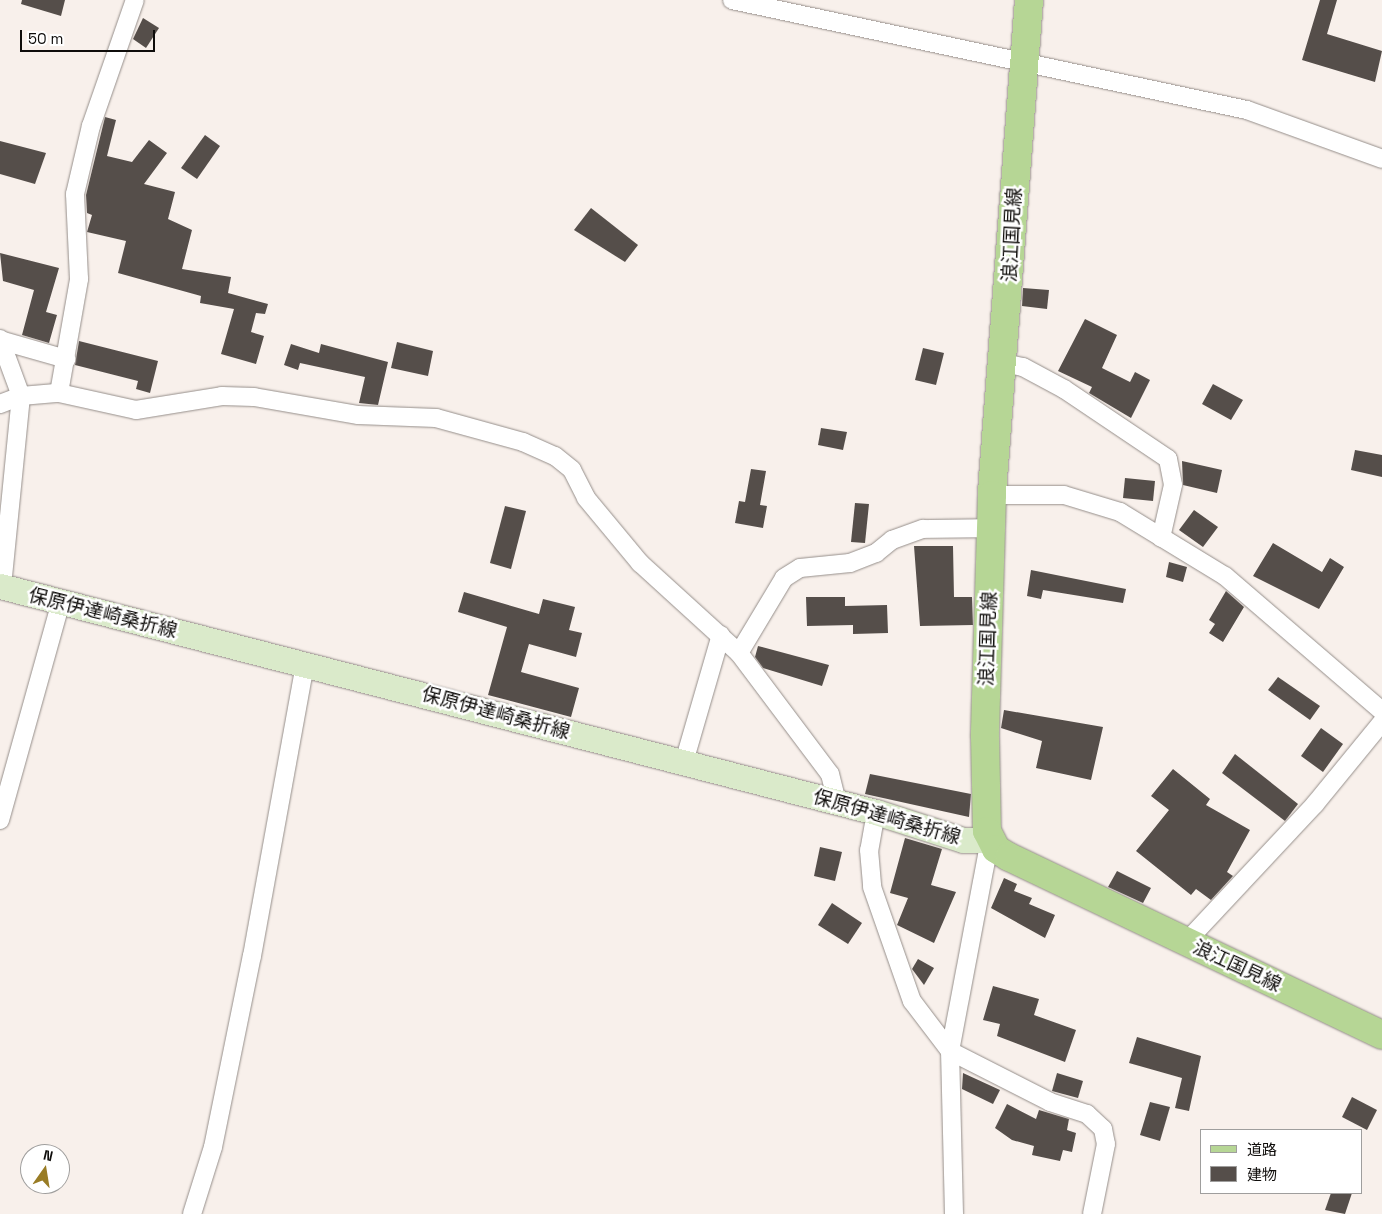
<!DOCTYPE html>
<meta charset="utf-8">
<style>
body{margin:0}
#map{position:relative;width:1382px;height:1214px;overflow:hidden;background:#f8f0eb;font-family:"Space Grotesk","Noto Sans JP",sans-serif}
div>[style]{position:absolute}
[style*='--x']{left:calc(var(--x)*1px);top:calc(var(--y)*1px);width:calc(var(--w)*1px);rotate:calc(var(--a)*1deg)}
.building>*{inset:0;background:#554e4a}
.roads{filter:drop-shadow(0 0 1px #958e8a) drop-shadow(0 0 1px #958e8a)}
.street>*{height:18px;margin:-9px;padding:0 9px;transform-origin:9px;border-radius:9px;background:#fff}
.secondary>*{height:25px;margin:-12.5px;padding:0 12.5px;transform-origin:12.5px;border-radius:12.5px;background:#daeaca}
.primary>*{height:28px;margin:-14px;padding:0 14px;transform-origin:14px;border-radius:14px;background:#b6d695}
span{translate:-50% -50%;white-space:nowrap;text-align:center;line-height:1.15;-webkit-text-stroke:5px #fff;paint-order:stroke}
.street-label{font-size:19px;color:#0f0d0b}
.legend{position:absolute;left:1200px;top:1129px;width:162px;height:65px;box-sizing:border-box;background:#fff;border:1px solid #9f9e9d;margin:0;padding:6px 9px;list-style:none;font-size:15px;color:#0f0d0b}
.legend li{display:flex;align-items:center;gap:10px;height:25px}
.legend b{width:25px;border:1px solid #9f9e9d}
.north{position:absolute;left:20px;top:1144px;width:50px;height:50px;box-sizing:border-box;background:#fff;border:1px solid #9f9e9d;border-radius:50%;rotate:13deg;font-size:14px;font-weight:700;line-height:20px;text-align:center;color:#0f0d0b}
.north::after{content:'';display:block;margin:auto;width:18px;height:22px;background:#997c25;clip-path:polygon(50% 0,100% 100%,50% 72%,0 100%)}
.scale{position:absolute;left:20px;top:30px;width:135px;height:22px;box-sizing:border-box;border:2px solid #0f0d0b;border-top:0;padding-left:6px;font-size:15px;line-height:18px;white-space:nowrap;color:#0f0d0b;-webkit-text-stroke:4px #fff;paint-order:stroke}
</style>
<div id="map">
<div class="building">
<i style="clip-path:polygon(22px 0,65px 0,61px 16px,21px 4px)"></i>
<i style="clip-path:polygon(1320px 0,1337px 0,1327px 34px,1382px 51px,1375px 82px,1302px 60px)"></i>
<i style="clip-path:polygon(143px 18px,159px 28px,146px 48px,133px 39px)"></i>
<i style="clip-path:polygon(105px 117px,116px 120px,107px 156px,132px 162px,149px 140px,167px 153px,144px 184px,175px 192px,168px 219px,192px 230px,182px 269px,231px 277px,228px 293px,268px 304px,265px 314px,256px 313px,251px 332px,264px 336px,256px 364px,221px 354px,234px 309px,200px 303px,201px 296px,118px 273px,126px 241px,87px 232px,92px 215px,87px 213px,86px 195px)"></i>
<i style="clip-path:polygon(205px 135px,220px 146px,197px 179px,181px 168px)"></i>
<i style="clip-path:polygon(0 141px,46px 153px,35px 184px,0 174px)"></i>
<i style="clip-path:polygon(591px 208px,638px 245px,625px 262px,574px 230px)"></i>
<i style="clip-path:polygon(0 253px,59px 268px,46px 312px,57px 315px,49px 343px,22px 335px,34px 290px,3px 281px)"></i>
<i style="clip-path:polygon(1023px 288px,1049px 290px,1047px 309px,1022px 306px)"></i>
<i style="clip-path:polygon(1085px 319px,1117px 335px,1102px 368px,1130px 382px,1135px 372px,1150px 380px,1131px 418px,1089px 393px,1092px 387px,1058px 371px)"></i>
<i style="clip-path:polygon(79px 341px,158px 361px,150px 393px,136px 389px,138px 381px,75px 365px)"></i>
<i style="clip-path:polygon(397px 342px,433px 351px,428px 376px,391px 368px)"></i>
<i style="clip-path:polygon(291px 344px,319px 353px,321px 344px,388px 362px,378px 405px,359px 403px,365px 377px,300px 363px,298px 370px,284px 365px)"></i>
<i style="clip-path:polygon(923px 348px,944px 353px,936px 385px,915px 380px)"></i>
<i style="clip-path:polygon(1213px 384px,1243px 400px,1231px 420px,1202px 404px)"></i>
<i style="clip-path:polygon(821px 428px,847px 432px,843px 450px,818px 445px)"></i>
<i style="clip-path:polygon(1355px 450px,1382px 455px,1382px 477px,1351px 470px)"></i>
<i style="clip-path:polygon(1182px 461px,1222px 470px,1217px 493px,1183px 485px)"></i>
<i style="clip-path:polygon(751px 469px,766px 471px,760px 505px,767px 506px,763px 528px,735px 523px,739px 501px,745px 502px)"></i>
<i style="clip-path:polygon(1125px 478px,1155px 481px,1153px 501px,1123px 498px)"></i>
<i style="clip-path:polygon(855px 503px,869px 504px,865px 543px,851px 542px)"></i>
<i style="clip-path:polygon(505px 506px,526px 511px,511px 569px,490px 563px)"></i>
<i style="clip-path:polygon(1194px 510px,1218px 527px,1203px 547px,1179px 530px)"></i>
<i style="clip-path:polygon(1273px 543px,1322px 572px,1330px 558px,1344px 567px,1319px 609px,1253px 576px)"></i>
<i style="clip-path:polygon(914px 546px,953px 546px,954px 597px,972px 597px,973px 625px,920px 626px)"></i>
<i style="clip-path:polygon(1169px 562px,1187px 567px,1183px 582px,1166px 577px)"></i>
<i style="clip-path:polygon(1031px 570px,1126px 589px,1123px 603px,1043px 590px,1041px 599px,1027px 596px)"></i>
<i style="clip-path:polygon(1226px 591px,1244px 607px,1223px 642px,1209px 633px,1215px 624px,1209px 620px)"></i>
<i style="clip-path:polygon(464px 592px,539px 614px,543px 599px,575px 607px,569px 630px,582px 633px,576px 657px,529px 644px,521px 672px,579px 688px,571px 717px,488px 695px,507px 627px,458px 612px)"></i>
<i style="clip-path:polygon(806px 597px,845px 597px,845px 606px,887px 605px,888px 633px,853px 634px,853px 625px,807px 626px)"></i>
<i style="clip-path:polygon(758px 646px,829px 665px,822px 686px,763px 668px,755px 657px)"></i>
<i style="clip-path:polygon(1278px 677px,1320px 706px,1310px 720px,1268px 690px)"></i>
<i style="clip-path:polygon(1004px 710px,1103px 727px,1091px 780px,1036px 768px,1042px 741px,1001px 728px)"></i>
<i style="clip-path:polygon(1321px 728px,1343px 744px,1323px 772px,1301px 756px)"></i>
<i style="clip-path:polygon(1235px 754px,1298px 804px,1285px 821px,1222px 773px)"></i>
<i style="clip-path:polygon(1173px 769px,1210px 799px,1206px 805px,1250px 830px,1227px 872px,1233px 876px,1211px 900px,1196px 889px,1191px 895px,1136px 851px,1169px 810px,1151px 796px)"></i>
<i style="clip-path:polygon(870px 774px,971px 794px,969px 817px,865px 794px)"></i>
<i style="clip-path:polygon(905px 838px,942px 849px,931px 885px,956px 892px,934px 943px,897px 925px,908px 898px,890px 893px)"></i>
<i style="clip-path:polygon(820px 847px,842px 852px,835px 881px,814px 876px)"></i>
<i style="clip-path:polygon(1117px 871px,1151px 888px,1143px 903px,1108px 887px)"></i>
<i style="clip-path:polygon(1004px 878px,1017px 884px,1014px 891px,1032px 898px,1029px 904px,1055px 915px,1045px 938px,991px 908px)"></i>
<i style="clip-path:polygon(832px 903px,862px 923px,848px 944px,818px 925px)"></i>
<i style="clip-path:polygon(918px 959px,934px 968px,924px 985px,912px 969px)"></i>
<i style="clip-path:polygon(993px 986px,1039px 999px,1034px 1015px,1076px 1030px,1065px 1062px,997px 1036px,1000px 1024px,983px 1020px)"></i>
<i style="clip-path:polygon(1137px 1037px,1201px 1056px,1189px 1111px,1175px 1108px,1182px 1078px,1129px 1063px)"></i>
<i style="clip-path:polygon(963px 1073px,1000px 1090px,993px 1104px,962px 1089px)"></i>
<i style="clip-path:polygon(1057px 1073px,1083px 1081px,1078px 1098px,1052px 1091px)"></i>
<i style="clip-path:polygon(1352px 1097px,1377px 1110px,1367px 1130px,1342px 1117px)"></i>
<i style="clip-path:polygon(1150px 1102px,1170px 1107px,1160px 1141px,1140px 1135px)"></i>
<i style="clip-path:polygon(1007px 1104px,1036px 1119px,1039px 1110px,1069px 1119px,1067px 1130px,1076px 1133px,1072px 1152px,1063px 1150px,1060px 1161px,1032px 1155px,1034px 1146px,1012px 1140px,995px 1128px)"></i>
<i style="clip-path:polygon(1331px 1193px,1352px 1193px,1345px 1214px,1325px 1210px)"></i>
</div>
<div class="roads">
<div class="street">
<i style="--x:732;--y:0;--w:527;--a:12.06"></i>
<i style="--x:1247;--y:110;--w:144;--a:19.9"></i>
<i style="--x:0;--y:339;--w:61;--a:69.8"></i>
<i style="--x:21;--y:396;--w:191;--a:95.7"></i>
<i style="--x:3;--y:341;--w:66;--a:15.9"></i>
<i style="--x:1004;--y:363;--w:19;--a:12"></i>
<i style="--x:1023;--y:367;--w:47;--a:28.2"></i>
<i style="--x:1064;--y:389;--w:125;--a:33.9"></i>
<i style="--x:1168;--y:459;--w:26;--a:79"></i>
<i style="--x:1173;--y:485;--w:54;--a:102.8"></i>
<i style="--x:59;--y:393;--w:116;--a:-80"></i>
<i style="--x:79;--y:279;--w:85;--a:-92.7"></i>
<i style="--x:75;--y:194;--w:70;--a:-76.8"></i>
<i style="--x:91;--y:126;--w:133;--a:-70.8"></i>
<i style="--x:0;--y:404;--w:22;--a:-21"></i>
<i style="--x:21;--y:396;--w:38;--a:-5"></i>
<i style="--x:59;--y:393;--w:79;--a:12.4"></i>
<i style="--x:136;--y:410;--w:87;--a:-9.2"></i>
<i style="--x:222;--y:396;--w:32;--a:2"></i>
<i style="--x:254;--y:397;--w:106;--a:9.8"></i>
<i style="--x:358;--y:415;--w:78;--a:2.2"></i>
<i style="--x:436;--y:418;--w:90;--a:15.4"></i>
<i style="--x:523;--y:442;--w:35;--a:24"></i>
<i style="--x:555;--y:456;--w:22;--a:39"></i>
<i style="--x:572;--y:470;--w:31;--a:63"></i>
<i style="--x:586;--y:498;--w:85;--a:50.3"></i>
<i style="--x:640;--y:563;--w:134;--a:42.3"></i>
<i style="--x:739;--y:653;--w:151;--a:53.1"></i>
<i style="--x:830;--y:774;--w:29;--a:76"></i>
<i style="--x:992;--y:495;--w:72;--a:0"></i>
<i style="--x:1064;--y:495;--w:59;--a:16.9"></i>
<i style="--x:1120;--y:512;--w:123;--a:31.4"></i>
<i style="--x:1225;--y:576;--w:207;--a:40.7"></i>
<i style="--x:739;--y:653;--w:87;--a:-59"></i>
<i style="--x:784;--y:578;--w:19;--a:-32"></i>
<i style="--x:800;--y:568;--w:50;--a:-5.7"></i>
<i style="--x:850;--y:563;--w:28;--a:-21"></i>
<i style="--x:876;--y:553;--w:21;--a:-39"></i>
<i style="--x:892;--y:540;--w:33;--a:-20"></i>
<i style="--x:923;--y:529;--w:69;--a:-0.8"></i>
<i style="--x:684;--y:762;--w:132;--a:-73.8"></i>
<i style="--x:876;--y:812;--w:39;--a:100"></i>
<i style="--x:869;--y:850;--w:37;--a:85"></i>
<i style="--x:872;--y:887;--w:121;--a:70.7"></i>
<i style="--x:912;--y:1001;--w:63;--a:52.8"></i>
<i style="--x:950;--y:1051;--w:112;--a:27"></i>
<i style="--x:1050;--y:1102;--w:39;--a:18"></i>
<i style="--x:1087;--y:1114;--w:22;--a:43"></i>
<i style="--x:1103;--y:1129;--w:15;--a:79"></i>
<i style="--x:1106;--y:1144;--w:71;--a:101.3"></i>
<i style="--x:0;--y:820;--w:226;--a:-74.4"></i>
<i style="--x:1186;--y:942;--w:189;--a:-46.9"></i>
<i style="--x:1315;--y:804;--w:106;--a:-50.7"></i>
<i style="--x:192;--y:1214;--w:70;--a:-72.6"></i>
<i style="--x:213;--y:1147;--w:195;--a:-78.5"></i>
<i style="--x:252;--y:956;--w:297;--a:-79.7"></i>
<i style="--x:954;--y:1214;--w:163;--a:-91.4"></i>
<i style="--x:950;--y:1051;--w:215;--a:-79.3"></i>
</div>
<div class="secondary">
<i style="--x:0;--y:586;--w:905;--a:14.47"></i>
<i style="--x:876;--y:812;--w:91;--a:17.8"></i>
<i style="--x:963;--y:840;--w:27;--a:0"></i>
</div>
<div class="primary">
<i style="--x:1029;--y:0;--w:496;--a:94.3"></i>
<i style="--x:992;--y:495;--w:242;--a:91.7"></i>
<i style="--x:985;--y:737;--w:94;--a:88.8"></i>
<i style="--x:987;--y:831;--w:20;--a:63"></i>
<i style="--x:996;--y:849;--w:15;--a:32"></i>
<i style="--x:1009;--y:857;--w:413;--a:25.5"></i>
</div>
</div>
<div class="street-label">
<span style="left:1012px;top:235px;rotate:-87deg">浪江国見線</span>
<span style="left:103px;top:613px;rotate:14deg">保原伊達崎桑折線</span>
<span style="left:988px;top:639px;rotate:-88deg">浪江国見線</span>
<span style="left:496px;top:713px;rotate:15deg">保原伊達崎桑折線</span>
<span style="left:887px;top:817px;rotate:16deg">保原伊達崎桑折線</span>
<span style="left:1237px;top:966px;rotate:25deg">浪江国見線</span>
</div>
<ul class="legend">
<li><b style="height:6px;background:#b6d695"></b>道路</li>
<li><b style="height:14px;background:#554e4a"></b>建物</li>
</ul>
<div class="north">N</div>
<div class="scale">50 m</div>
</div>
